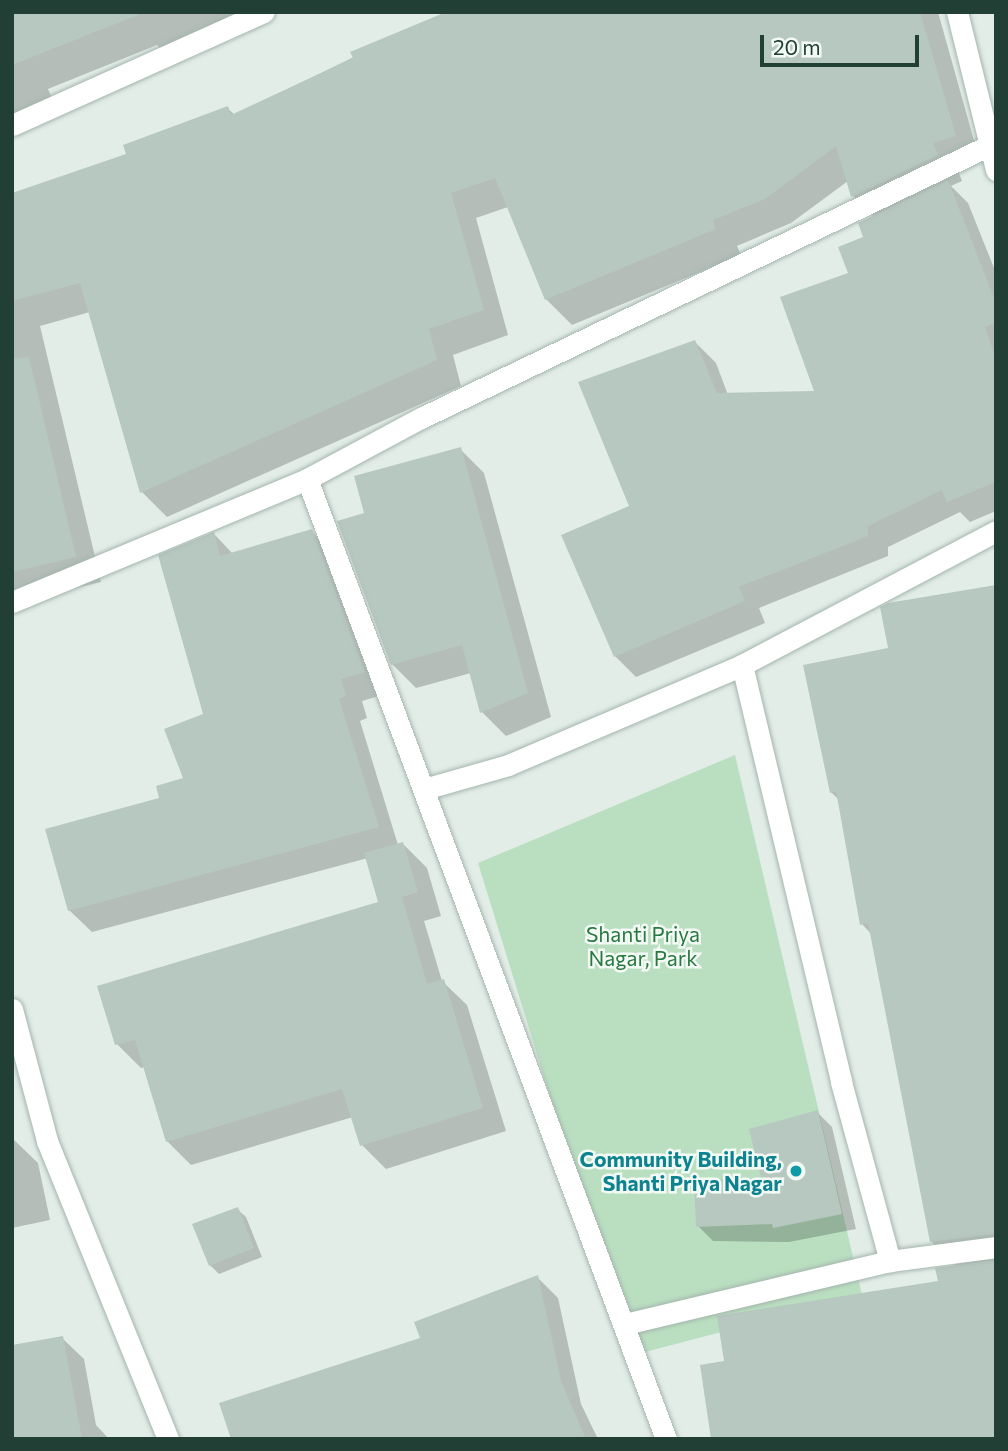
<!DOCTYPE html>
<style>
body{margin:0}
#map{position:relative;width:1008px;height:1451px;overflow:hidden;background:#e2ede7;font-family:Commissioner,sans-serif}
div>[style]{position:absolute}
[style*='--x']{left:calc(var(--x)*1px);top:calc(var(--y)*1px);width:calc(var(--w)*1px);rotate:calc(var(--a)*1deg)}
.green>*{inset:0;background:#badfc0}
.shadow>*{inset:0;background:#0003}
.building>*{inset:0;background:#b7c8c0}
.roads{filter:drop-shadow(0 0 2px #a4b5ae) drop-shadow(0 0 2px #a4b5ae)}
.minor>*{height:21px;margin:-10.5px;padding:0 10.5px;transform-origin:10.5px;border-radius:10.5px;background:#fff}
.dots>*{width:19px;height:19px;translate:-50% -50%;box-sizing:border-box;border:4px solid #f3f9f5;border-radius:50%}
span{translate:-50% -50%;white-space:nowrap;text-align:center;line-height:1.15;-webkit-text-stroke:5px #f3f9f5;paint-order:stroke}
.park-label{font-size:21px;color:#297840}
.culture-label{font-size:21px;color:#0d838f;font-weight:700}
.right{translate:-100% -50%;text-align:right}
.frame{position:absolute;inset:0;border:14px solid #213f34;pointer-events:none}
.scale{position:absolute;left:760px;top:35px;width:159px;height:32px;box-sizing:border-box;border:4px solid #213f34;border-top:0;padding-left:9px;font-size:21px;line-height:24px;white-space:nowrap;color:#213f34;-webkit-text-stroke:5px #f3f9f5;paint-order:stroke}
</style>
<div id="map">
<div class="green">
<i style="clip-path:polygon(735px 755px,862px 1295px,630px 1356px,478px 863px)"></i>
</div>
<div class="shadow">
<i style="clip-path:polygon(12px 12px,259px 12px,164px 52px,157px 45px,48px 89px,54px 103px,12px 120px)"></i>
<i style="clip-path:polygon(446px 12px,938px 12px,980px 162px,957px 168px,962px 181px,951px 186px,968px 203px,996px 273px,996px 511px,970px 522px,960px 512px,888px 547px,888px 556px,759px 608px,765px 623px,636px 677px,615px 656px,632px 507px,695px 342px,716px 363px,728px 395px,816px 392px,851px 274px,874px 217px,853px 196px,848px 181px,791px 223px,737px 246px,741px 255px,572px 325px,546px 299px,508px 207px,476px 218px,508px 335px,453px 355px,461px 386px,167px 517px,142px 492px,90px 312px,40px 326px,101px 582px,12px 603px,12px 195px,129px 155px,227px 108px,235px 115px)"></i>
<i style="clip-path:polygon(460px 449px,484px 473px,551px 717px,506px 736px,482px 712px,471px 673px,416px 688px,392px 664px)"></i>
<i style="clip-path:polygon(311px 531px,333px 553px,386px 694px,362px 701px,367px 718px,360px 721px,398px 845px,403px 844px,427px 868px,441px 916px,424px 921px,442px 981px,467px 1005px,506px 1131px,386px 1169px,362px 1145px,353px 1117px,191px 1165px,167px 1141px,145px 1067px,141px 1068px,117px 1044px,380px 903px,368px 858px,92px 932px,69px 910px,161px 799px,185px 780px,205px 715px,214px 534px,233px 554px)"></i>
<i style="clip-path:polygon(996px 586px,996px 1439px,726px 1363px,940px 1282px,957px 1267px,932px 1242px,872px 935px,862px 924px,839px 800px,831px 792px,890px 649px)"></i>
<i style="clip-path:polygon(817px 1112px,832px 1127px,856px 1229px,789px 1242px,713px 1241px,698px 1226px,763px 1180px)"></i>
<i style="clip-path:polygon(12px 1138px,38px 1163px,50px 1220px,12px 1228px)"></i>
<i style="clip-path:polygon(237px 1209px,246px 1217px,262px 1257px,219px 1274px,210px 1265px)"></i>
<i style="clip-path:polygon(537px 1277px,558px 1298px,581px 1404px,598px 1439px,232px 1439px)"></i>
<i style="clip-path:polygon(62px 1338px,84px 1359px,96px 1425px,109px 1439px,12px 1439px)"></i>
</div>
<div class="building">
<i style="clip-path:polygon(12px 12px,138px 12px,138px 15px,12px 65px)"></i>
<i style="clip-path:polygon(446px 12px,920px 12px,956px 136px,933px 143px,938px 155px,851px 197px,836px 146px,765px 199px,713px 220px,716px 229px,545px 300px,495px 178px,451px 193px,484px 310px,429px 329px,437px 360px,140px 493px,80px 283px,12px 301px,12px 193px,126px 154px,123px 145px,228px 106px,231px 115px,353px 58px,350px 52px)"></i>
<i style="clip-path:polygon(948px 180px,996px 303px,996px 323px,985px 327px,996px 359px,996px 482px,947px 502px,942px 490px,868px 526px,868px 536px,739px 587px,745px 601px,614px 657px,561px 535px,629px 506px,578px 382px,695px 340px,717px 393px,814px 391px,780px 297px,848px 273px,838px 247px,863px 237px,858px 223px)"></i>
<i style="clip-path:polygon(29px 357px,76px 557px,12px 572px,12px 359px)"></i>
<i style="clip-path:polygon(461px 447px,528px 693px,480px 713px,462px 645px,391px 665px,337px 521px,364px 513px,354px 476px)"></i>
<i style="clip-path:polygon(312px 529px,365px 672px,341px 679px,346px 696px,339px 699px,379px 827px,68px 911px,45px 829px,159px 798px,156px 786px,183px 778px,164px 729px,203px 714px,158px 555px,214px 532px,220px 556px)"></i>
<i style="clip-path:polygon(996px 585px,996px 1234px,930px 1242px,868px 923px,860px 925px,836px 791px,830px 793px,803px 665px,888px 648px,880px 607px,888px 603px)"></i>
<i style="clip-path:polygon(403px 842px,418px 892px,402px 897px,427px 984px,444px 979px,483px 1108px,360px 1146px,342px 1089px,166px 1142px,135px 1040px,115px 1045px,97px 986px,378px 902px,364px 853px)"></i>
<i style="clip-path:polygon(818px 1110px,842px 1214px,773px 1228px,772px 1224px,696px 1227px,694px 1180px,761px 1178px,749px 1129px)"></i>
<i style="clip-path:polygon(238px 1207px,254px 1248px,209px 1266px,192px 1224px)"></i>
<i style="clip-path:polygon(996px 1260px,996px 1439px,711px 1439px,700px 1365px,724px 1361px,717px 1316px,938px 1281px,935px 1268px)"></i>
<i style="clip-path:polygon(538px 1275px,561px 1381px,586px 1439px,231px 1439px,219px 1403px,420px 1338px,414px 1322px)"></i>
<i style="clip-path:polygon(63px 1336px,82px 1439px,12px 1439px,12px 1345px)"></i>
</div>
<div class="roads">
<div class="minor">
<i style="--x:957;--y:12;--w:163;--a:76.1"></i>
<i style="--x:12;--y:125;--w:276;--a:-24.2"></i>
<i style="--x:12;--y:602;--w:320;--a:-22.6"></i>
<i style="--x:742;--y:665;--w:429;--a:76.6"></i>
<i style="--x:841;--y:1082;--w:186;--a:74.7"></i>
<i style="--x:424;--y:789;--w:87;--a:-15.9"></i>
<i style="--x:508;--y:765;--w:254;--a:-23.1"></i>
<i style="--x:742;--y:665;--w:287;--a:-27.8"></i>
<i style="--x:12;--y:1009;--w:137;--a:75.1"></i>
<i style="--x:47;--y:1141;--w:322;--a:67.9"></i>
<i style="--x:625;--y:1324;--w:272;--a:-13.4"></i>
<i style="--x:890;--y:1261;--w:107;--a:-7.5"></i>
<i style="--x:666;--y:1439;--w:1025;--a:-110.5"></i>
<i style="--x:307;--y:479;--w:129;--a:-28.2"></i>
<i style="--x:421;--y:418;--w:631;--a:-25.63"></i>
</div>
</div>
<div class="dots">
<i style="left:796px;top:1171px;background:#0f9aa8"></i>
</div>
<div class="park-label">
<span style="left:643px;top:946px">Shanti Priya<br>Nagar, Park</span>
</div>
<div class="culture-label">
<span class="right" style="left:782px;top:1171px">Community Building,<br>Shanti Priya Nagar</span>
</div>
<div class="frame"></div>
<div class="scale">20 m</div>
</div>
